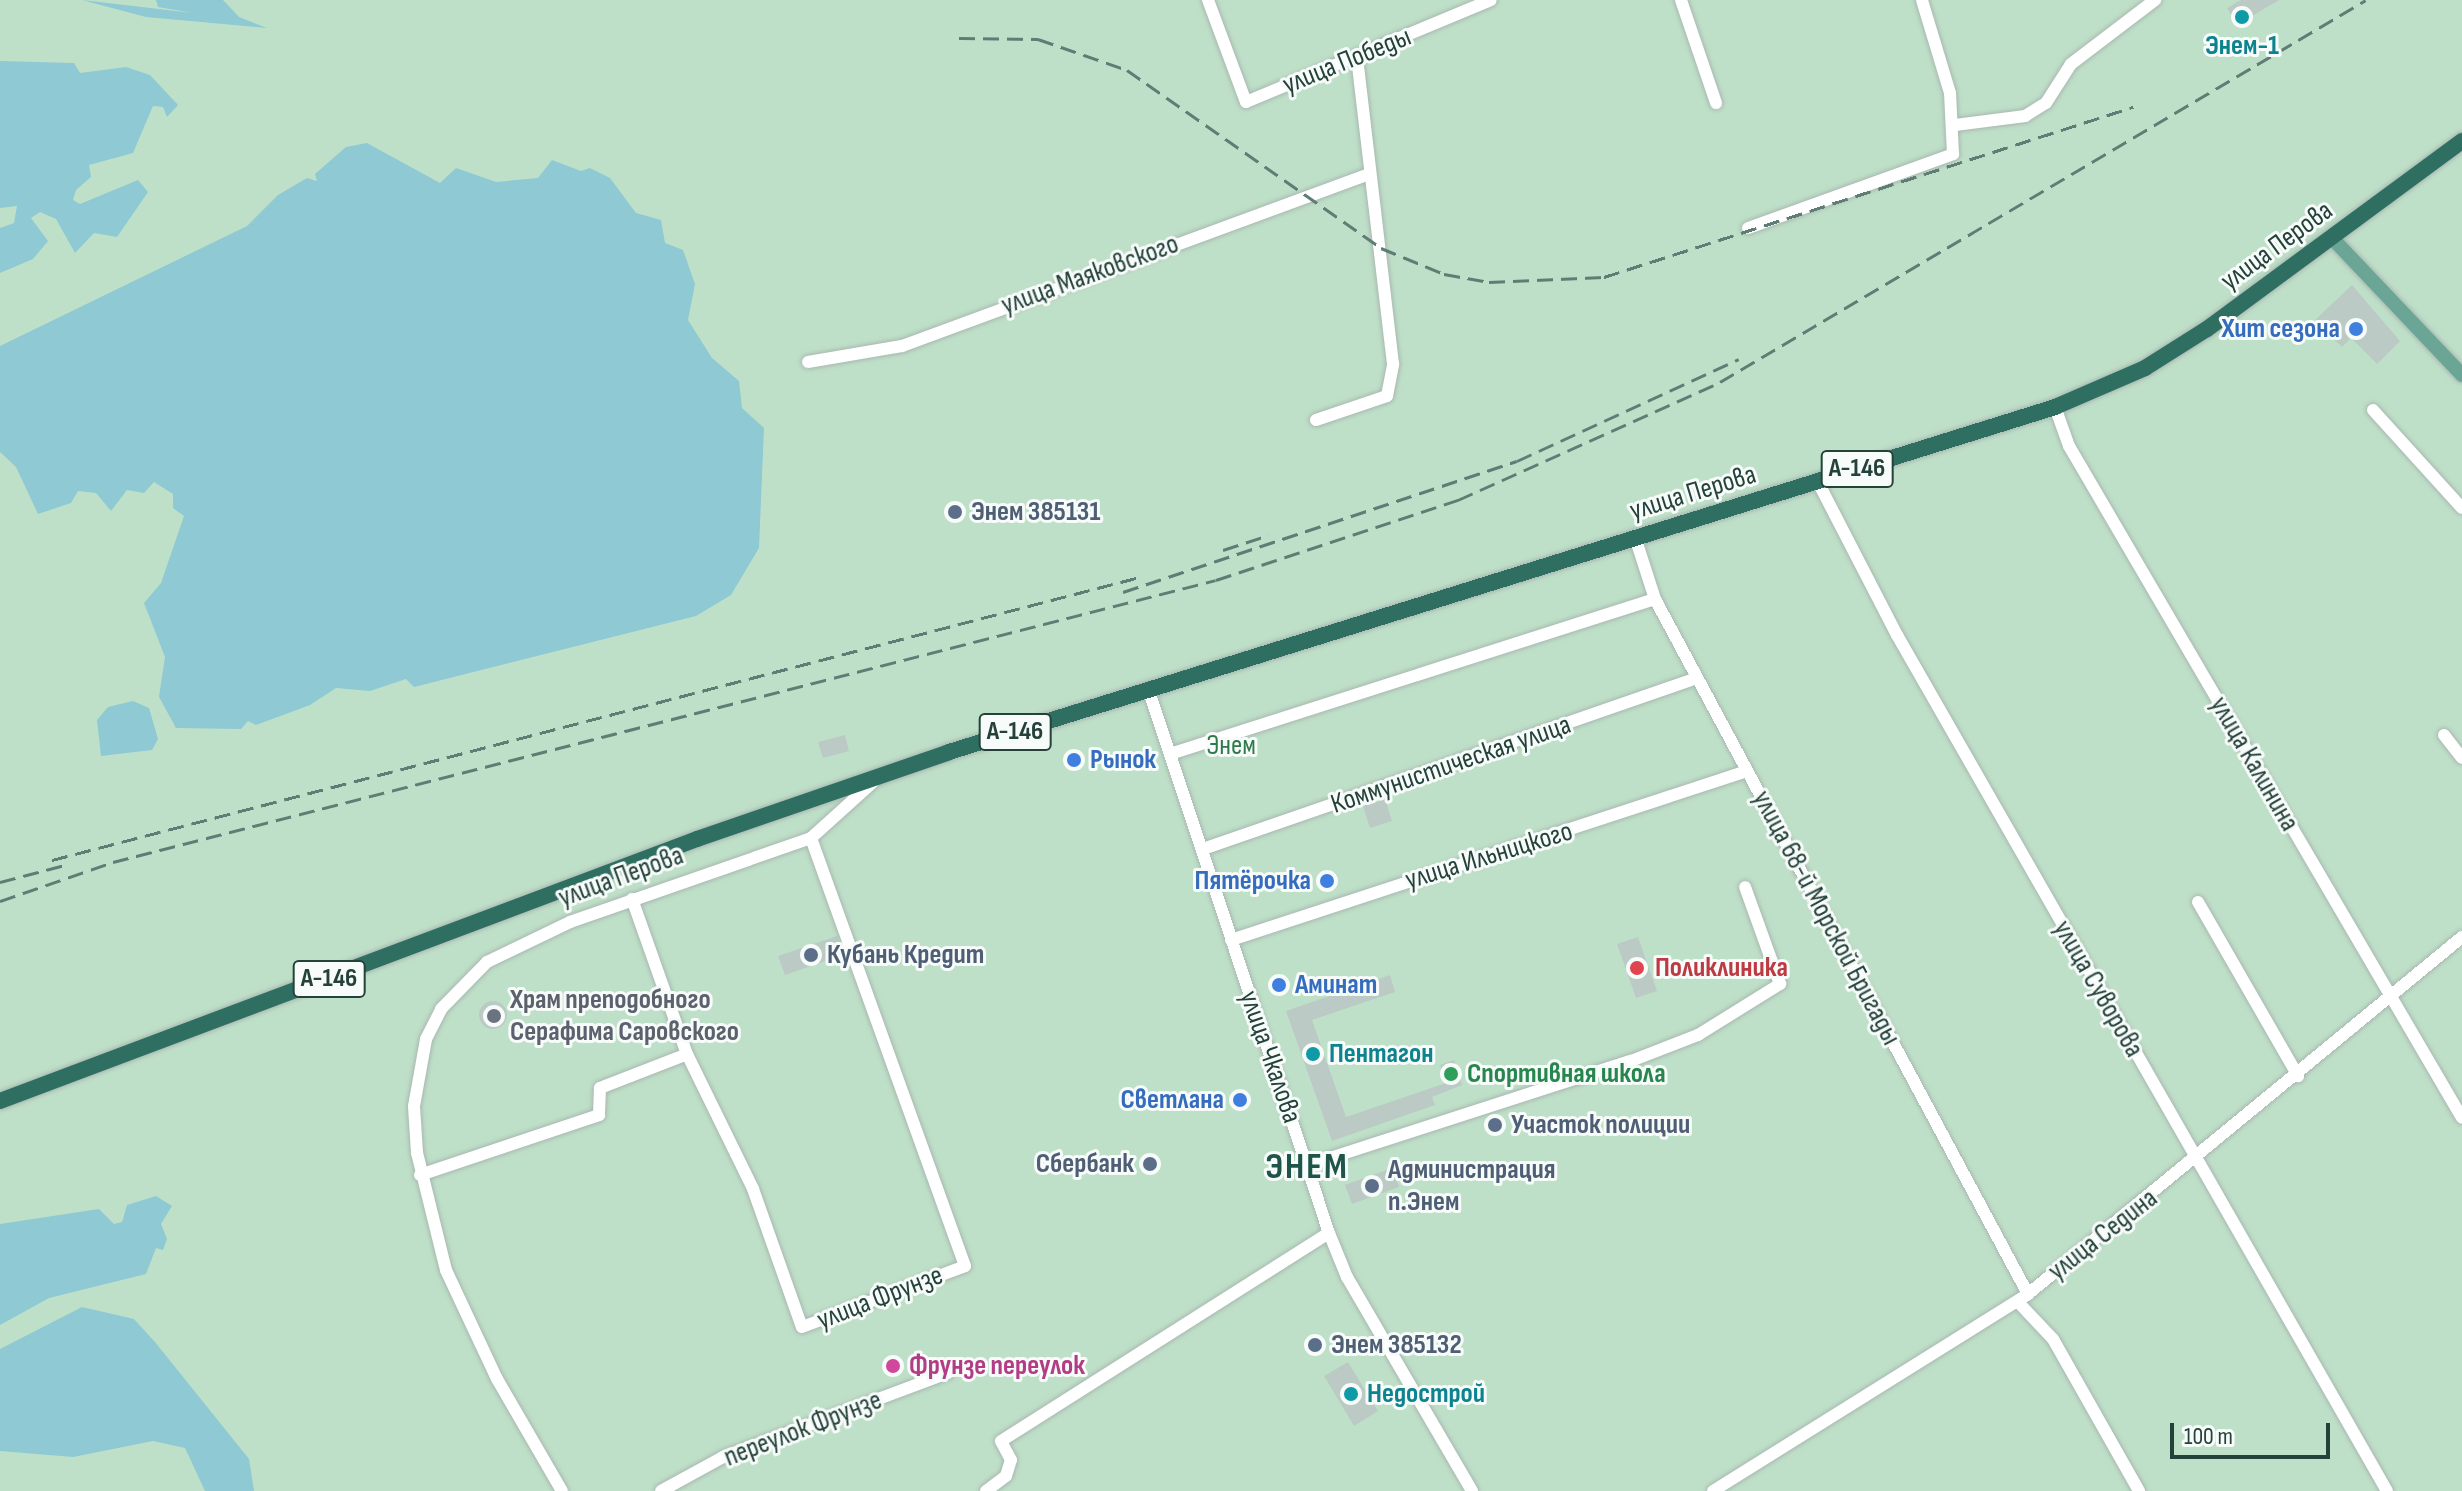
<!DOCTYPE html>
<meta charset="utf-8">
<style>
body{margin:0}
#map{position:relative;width:2462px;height:1491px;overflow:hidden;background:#e6efeb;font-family:"Sofia Sans Condensed",sans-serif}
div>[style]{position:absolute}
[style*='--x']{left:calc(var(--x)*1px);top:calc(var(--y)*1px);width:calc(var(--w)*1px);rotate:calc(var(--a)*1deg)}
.green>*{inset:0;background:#bfe0c8}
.water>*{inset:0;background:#8ec9d4}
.building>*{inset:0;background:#bbcac4}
.round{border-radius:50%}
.roads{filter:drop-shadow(0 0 2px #a8b8b2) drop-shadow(0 0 2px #a8b8b2)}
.minor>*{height:12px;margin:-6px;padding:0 6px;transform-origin:6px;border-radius:6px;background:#fff}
.major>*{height:14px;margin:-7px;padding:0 7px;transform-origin:7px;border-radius:7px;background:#6aa596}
.highway>*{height:16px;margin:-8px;padding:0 8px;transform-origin:8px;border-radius:8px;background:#2f6f62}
.rail>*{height:3px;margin-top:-1.5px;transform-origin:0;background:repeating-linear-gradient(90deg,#5f7d75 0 16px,transparent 0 24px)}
.dots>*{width:22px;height:22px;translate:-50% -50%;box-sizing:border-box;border:4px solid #f7fbf9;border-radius:50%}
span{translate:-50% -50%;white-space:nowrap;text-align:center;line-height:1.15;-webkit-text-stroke:6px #f7fbf9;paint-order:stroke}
.shield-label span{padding:2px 6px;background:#f7fbf9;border:2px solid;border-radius:6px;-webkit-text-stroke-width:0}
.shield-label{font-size:26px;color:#24423a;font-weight:700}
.culture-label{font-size:28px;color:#0d838f;font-weight:700}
.left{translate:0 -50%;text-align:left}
.street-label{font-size:28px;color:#24423a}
.shop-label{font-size:28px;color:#366cbe;font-weight:700}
.right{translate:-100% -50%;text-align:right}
.service-label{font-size:28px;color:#4e5e75;font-weight:700}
.park-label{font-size:28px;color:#2d7a4b}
.health-label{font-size:28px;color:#be3a42;font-weight:700}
.worship-label{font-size:28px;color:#5b616d;font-weight:700}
.leisure-label{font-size:28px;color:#27864d;font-weight:700}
.hotel-label{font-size:28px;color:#b23c85;font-weight:700}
.district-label{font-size:36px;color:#1f5548;font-weight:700;letter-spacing:2px}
.scale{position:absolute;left:2170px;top:1423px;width:160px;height:36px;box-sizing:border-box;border:4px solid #24423a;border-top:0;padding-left:10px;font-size:24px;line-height:28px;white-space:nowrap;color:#24423a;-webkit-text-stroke:6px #f7fbf9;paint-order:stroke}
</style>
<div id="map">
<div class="green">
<i style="clip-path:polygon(0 0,2462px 0,2462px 1491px,0 1491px)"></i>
</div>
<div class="water">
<i style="clip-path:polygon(82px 0,193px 13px,158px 7px,156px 0,223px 0,239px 17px,267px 28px,146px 17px)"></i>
<i style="clip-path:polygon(0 61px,74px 63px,80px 73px,126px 67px,150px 75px,178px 105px,167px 117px,163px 107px,153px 106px,133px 153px,89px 165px,91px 177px,76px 190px,73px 200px,80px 204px,138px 180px,148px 192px,117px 237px,94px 233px,75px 253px,56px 219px,40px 212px,31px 218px,48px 241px,33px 259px,0 273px,0 228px,14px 223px,17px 206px,0 208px)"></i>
<i style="clip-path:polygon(367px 143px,440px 183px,456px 168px,496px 182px,538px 178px,552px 160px,581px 171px,590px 168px,610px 178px,636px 213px,661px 220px,665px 243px,683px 250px,695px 284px,688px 320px,712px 358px,739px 381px,742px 408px,764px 428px,759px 548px,731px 595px,696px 616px,414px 687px,406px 679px,370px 691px,336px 688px,310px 705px,256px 725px,248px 721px,241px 729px,176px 728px,159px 697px,165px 657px,144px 603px,161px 583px,184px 516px,173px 508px,173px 494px,154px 482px,144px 493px,127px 490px,111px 511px,96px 493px,78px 491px,71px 503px,38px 514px,16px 467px,0 452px,0 346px,247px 226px,278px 195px,307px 178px,317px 181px,315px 174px,346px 147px)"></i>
<i style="clip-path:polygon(133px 701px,149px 708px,158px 739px,152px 750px,101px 756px,97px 720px,108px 707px)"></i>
<i style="clip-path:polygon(156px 1196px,172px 1206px,161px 1224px,167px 1239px,163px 1250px,156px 1248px,146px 1274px,49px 1298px,0 1325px,0 1224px,99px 1209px,114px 1224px,122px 1222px,127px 1205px)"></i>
<i style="clip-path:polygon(82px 1307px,134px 1319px,155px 1342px,249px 1459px,254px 1491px,205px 1491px,185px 1448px,153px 1441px,73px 1457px,0 1451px,0 1349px)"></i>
</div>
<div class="building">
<i style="clip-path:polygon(2241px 0,2279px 0,2237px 25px,2227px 8px)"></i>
<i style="clip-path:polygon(2352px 285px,2400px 341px,2377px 364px,2351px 338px,2342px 347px,2315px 320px)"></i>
<i style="clip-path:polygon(845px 735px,849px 751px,823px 758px,818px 742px)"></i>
<i style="clip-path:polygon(1385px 799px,1392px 821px,1370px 828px,1363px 806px)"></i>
<i style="clip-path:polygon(837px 936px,843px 955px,785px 975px,778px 956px)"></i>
<i style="clip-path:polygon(1638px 937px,1657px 991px,1636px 998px,1617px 944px)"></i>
<i style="clip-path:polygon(1390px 975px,1395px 992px,1312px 1020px,1346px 1117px,1446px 1083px,1440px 1065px,1454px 1060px,1462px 1085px,1432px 1097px,1435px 1105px,1332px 1141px,1286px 1011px)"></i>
<i class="round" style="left:479px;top:1001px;width:28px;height:28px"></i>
<i style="clip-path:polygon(1392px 1168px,1399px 1187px,1352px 1204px,1345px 1185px)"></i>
<i style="clip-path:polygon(1348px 1362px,1378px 1411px,1354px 1426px,1324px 1376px)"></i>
</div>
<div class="roads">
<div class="minor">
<i style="--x:1208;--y:0;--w:109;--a:69.6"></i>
<i style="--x:1246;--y:102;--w:265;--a:-22.6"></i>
<i style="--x:1681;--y:0;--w:109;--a:71.2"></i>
<i style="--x:1955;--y:125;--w:71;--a:-7.3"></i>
<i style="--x:2025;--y:116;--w:25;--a:-32"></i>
<i style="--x:2046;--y:103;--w:46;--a:-57.3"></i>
<i style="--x:2071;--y:64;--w:106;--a:-37.3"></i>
<i style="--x:1748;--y:228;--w:218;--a:-19.8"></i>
<i style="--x:1953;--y:154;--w:61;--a:-92.8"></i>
<i style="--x:1950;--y:93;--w:97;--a:-106.8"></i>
<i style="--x:808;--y:362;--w:95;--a:-9.7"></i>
<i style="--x:902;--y:346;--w:498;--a:-20.2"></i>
<i style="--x:2055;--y:407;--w:41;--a:70.3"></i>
<i style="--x:2069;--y:446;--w:778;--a:59.68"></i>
<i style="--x:2373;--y:410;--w:132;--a:47.8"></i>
<i style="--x:1316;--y:420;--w:75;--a:-18.7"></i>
<i style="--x:1387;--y:396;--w:33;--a:-79"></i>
<i style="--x:1393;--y:364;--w:309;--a:-96.7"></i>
<i style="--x:1818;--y:482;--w:172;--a:62.7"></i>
<i style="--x:1897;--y:635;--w:986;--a:60.21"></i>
<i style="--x:1635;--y:537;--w:65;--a:72.1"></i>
<i style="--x:1655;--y:599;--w:789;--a:61.78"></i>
<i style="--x:1149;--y:691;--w:571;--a:71.63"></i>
<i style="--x:1329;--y:1233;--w:48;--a:67.8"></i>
<i style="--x:1347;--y:1277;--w:248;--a:59.7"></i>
<i style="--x:2444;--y:735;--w:29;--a:52"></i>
<i style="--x:1170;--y:754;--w:509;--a:-17.72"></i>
<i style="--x:1203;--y:849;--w:523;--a:-19.09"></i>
<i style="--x:632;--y:899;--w:164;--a:70.5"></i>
<i style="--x:687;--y:1054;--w:150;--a:63.9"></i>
<i style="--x:753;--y:1189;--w:146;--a:70.5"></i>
<i style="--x:802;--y:1327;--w:174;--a:-20.5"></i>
<i style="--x:965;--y:1266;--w:455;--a:-109.8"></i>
<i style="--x:2198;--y:902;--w:201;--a:60.1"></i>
<i style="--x:1231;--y:940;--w:543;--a:-18.13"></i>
<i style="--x:1305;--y:1166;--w:342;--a:-17.9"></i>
<i style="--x:1631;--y:1061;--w:72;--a:-21.2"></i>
<i style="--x:1698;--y:1035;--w:97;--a:-31.9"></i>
<i style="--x:1780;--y:984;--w:103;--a:-109.8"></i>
<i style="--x:420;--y:1175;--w:189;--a:-18.5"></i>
<i style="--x:599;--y:1115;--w:27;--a:-88"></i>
<i style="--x:600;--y:1088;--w:93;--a:-21.3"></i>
<i style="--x:2018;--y:1302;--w:51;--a:46.6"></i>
<i style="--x:2053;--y:1339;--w:175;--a:60.5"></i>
<i style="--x:562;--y:1491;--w:129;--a:-120.1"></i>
<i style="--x:497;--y:1379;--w:120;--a:-115.1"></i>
<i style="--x:446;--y:1270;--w:121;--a:-103.9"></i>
<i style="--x:417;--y:1153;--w:47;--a:-93.7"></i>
<i style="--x:414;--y:1106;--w:68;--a:-79.8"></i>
<i style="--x:426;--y:1039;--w:34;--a:-63"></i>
<i style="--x:441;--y:1009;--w:66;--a:-45.6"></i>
<i style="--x:487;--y:962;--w:92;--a:-25.7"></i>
<i style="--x:570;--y:922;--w:255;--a:-19.2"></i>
<i style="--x:811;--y:838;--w:84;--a:-42.1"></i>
<i style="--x:661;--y:1491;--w:71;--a:-28.7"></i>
<i style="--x:723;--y:1457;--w:240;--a:-20.5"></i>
<i style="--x:986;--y:1491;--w:25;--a:-37"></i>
<i style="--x:1006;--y:1476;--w:17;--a:-73"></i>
<i style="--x:1011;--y:1460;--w:21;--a:-118"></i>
<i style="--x:1001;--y:1441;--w:388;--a:-32.4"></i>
<i style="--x:1713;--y:1491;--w:372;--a:-32"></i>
<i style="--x:2028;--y:1294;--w:562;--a:-39.44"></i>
</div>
<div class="major">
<i style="--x:2332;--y:238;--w:189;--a:46.5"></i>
</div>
<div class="highway">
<i style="--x:0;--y:1101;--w:745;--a:-20.6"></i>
<i style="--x:697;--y:839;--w:267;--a:-19"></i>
<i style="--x:949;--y:752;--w:1159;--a:-17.32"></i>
<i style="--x:2055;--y:407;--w:98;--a:-23.4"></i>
<i style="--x:2145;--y:368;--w:73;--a:-32.2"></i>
<i style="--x:2207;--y:329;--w:317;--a:-36.4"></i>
</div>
</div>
<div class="rail">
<i style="--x:959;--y:38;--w:79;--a:0.7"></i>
<i style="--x:1038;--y:39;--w:94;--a:19.2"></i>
<i style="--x:1127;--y:70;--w:310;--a:35"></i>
<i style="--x:1381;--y:248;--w:68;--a:22.4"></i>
<i style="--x:1444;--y:274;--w:46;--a:10.1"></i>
<i style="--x:1489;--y:282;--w:115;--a:-2.5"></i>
<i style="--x:1604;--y:277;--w:556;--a:-17.82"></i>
<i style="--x:1223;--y:550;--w:48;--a:-18.1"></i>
<i style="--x:1123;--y:592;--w:415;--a:-18.4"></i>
<i style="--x:1517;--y:461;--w:244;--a:-24.7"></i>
<i style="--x:52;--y:860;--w:1120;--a:-14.58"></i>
<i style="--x:0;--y:882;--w:67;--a:-14.7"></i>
<i style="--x:0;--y:901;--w:120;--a:-19"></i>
<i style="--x:113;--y:862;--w:1138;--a:-14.34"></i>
<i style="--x:1216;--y:580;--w:255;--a:-18.3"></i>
<i style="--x:1458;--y:500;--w:287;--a:-24.2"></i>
<i style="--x:1720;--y:382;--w:750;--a:-30.6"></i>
</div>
<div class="dots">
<i style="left:2242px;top:17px;background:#0f9aa8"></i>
<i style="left:2356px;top:329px;background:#3f7fe0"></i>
<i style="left:955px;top:512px;background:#5c6f8a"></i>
<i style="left:1074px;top:760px;background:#3f7fe0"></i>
<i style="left:1327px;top:881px;background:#3f7fe0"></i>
<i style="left:811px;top:955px;background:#5c6f8a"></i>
<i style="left:1637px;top:968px;background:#e0444e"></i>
<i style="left:1279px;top:985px;background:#3f7fe0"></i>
<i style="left:494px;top:1016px;background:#6b7280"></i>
<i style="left:1313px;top:1054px;background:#0f9aa8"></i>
<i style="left:1451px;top:1074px;background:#2e9e5b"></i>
<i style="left:1240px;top:1100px;background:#3f7fe0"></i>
<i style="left:1495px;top:1125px;background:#5c6f8a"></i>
<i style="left:1150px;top:1164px;background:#5c6f8a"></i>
<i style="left:1372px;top:1186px;background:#5c6f8a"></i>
<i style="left:1315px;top:1345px;background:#5c6f8a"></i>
<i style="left:893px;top:1366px;background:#d1479c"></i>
<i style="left:1351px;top:1394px;background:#0f9aa8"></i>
</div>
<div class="shield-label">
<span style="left:1857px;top:469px">А-146</span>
<span style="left:1015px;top:732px">А-146</span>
<span style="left:329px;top:979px">А-146</span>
</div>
<div class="culture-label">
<span style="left:2242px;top:46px">Энем-1</span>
<span class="left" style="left:1329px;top:1054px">Пентагон</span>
<span class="left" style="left:1367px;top:1394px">Недострой</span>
</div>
<div class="street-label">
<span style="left:1347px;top:61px;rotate:-22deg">улица Победы</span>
<span style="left:2277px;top:246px;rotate:-36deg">улица Перова</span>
<span style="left:1090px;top:275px;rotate:-20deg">улица Маяковского</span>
<span style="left:1693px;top:493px;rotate:-17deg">улица Перова</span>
<span style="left:2254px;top:764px;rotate:60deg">улица Калинина</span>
<span style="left:1451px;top:765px;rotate:-19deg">Коммунистическая улица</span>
<span style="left:1489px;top:856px;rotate:-17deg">улица Ильницкого</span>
<span style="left:621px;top:877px;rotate:-20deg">улица Перова</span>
<span style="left:1826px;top:918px;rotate:62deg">улица 68-й Морской Бригады</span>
<span style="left:2098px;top:989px;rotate:60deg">улица Суворова</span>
<span style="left:1270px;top:1057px;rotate:71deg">улица Чкалова</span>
<span style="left:2103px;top:1235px;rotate:-38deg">улица Седина</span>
<span style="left:880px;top:1298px;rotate:-21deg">улица Фрунзе</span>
<span style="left:803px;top:1429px;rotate:-21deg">переулок Фрунзе</span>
</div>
<div class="shop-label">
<span class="right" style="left:2340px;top:329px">Хит сезона</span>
<span class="left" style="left:1090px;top:760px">Рынок</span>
<span class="right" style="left:1311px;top:881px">Пятёрочка</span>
<span class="left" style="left:1295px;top:985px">Аминат</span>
<span class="right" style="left:1224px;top:1100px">Светлана</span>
</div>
<div class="service-label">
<span class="left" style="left:971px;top:512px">Энем 385131</span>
<span class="left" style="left:827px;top:955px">Кубань Кредит</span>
<span class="left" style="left:1511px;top:1125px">Участок полиции</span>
<span class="right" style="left:1134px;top:1164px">Сбербанк</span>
<span class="left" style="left:1388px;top:1186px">Администрация<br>п.Энем</span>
<span class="left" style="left:1331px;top:1345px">Энем 385132</span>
</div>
<div class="park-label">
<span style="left:1231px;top:746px">Энем</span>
</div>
<div class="health-label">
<span class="left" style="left:1655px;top:968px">Поликлиника</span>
</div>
<div class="worship-label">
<span class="left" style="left:510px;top:1016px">Храм преподобного<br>Серафима Саровского</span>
</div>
<div class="leisure-label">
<span class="left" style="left:1467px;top:1074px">Спортивная школа</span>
</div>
<div class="hotel-label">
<span class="left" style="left:909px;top:1366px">Фрунзе переулок</span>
</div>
<div class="district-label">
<span style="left:1307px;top:1168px">ЭНЕМ</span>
</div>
<div class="scale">100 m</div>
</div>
